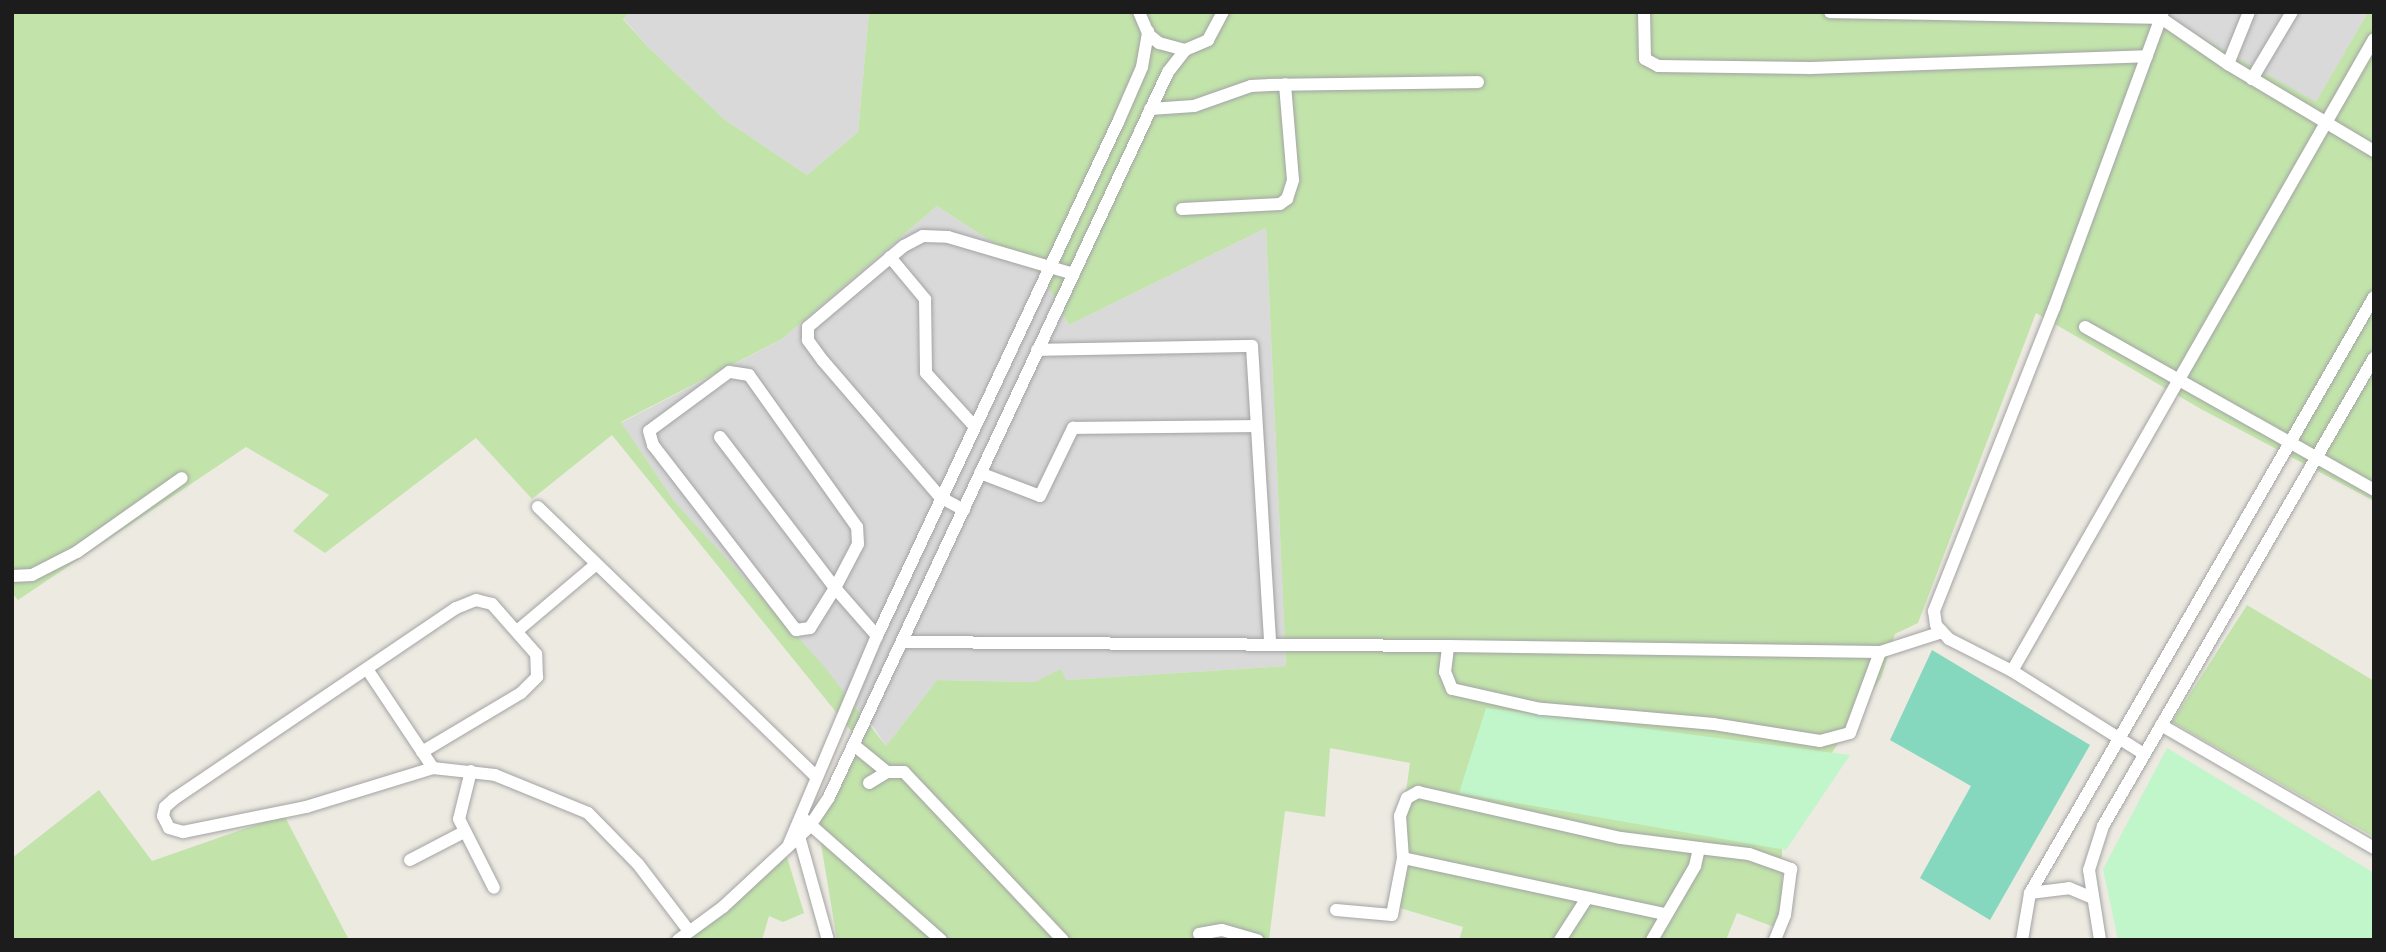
<!DOCTYPE html>
<style>
body{margin:0}
#map{position:relative;width:2386px;height:952px;overflow:hidden;background:#edeae2;font-family:Signika,sans-serif}
div>[style]{position:absolute}
[style*='--x']{left:calc(var(--x)*1px);top:calc(var(--y)*1px);width:calc(var(--w)*1px);rotate:calc(var(--a)*1deg)}
.residential>*{inset:0;background:#dad9d9}
.grass>*{inset:0;background:#c2e4ab}
.park>*{inset:0;background:#c1f5ca}
.pitch>*{inset:0;background:#85d7be}
.roads{filter:drop-shadow(0 0 2px #a3a3a3) drop-shadow(0 0 2px #a3a3a3)}
.street>*{height:12px;margin:-6px;padding:0 6px;transform-origin:6px;border-radius:6px;background:#fff}
span{translate:-50% -50%;white-space:nowrap;text-align:center;line-height:1.15;-webkit-text-stroke:5px #fff;paint-order:stroke}
.frame{position:absolute;inset:0;border:14px solid #1c1c1c;pointer-events:none}
</style>
<div id="map">
<div class="residential">
<i style="clip-path:polygon(630px 12px,869px 12px,858px 132px,807px 175px,724px 119px,649px 48px,623px 18px)"></i>
<i style="clip-path:polygon(2157px 12px,2368px 12px,2316px 103px)"></i>
<i style="clip-path:polygon(937px 206px,1042px 275px,1069px 325px,1266px 228px,1286px 666px,1035px 682px,937px 680px,886px 746px,872px 725px,674px 501px,621px 423px,782px 339px)"></i>
</div>
<div class="grass">
<i style="clip-path:polygon(evenodd,12px 12px,630px 12px,623px 19px,649px 48px,724px 119px,807px 175px,858px 132px,869px 12px,2157px 12px,2316px 102px,2368px 12px,2374px 12px,2374px 501px,2201px 409px,2036px 313px,1918px 623px,1895px 634px,1881px 678px,1782px 829px,1782px 930px,1737px 913px,1726px 940px,1459px 940px,1463px 927px,1390px 905px,1410px 763px,1330px 748px,1325px 817px,1285px 811px,1269px 940px,837px 940px,818px 826px,861px 743px,612px 435px,532px 499px,476px 438px,325px 553px,293px 531px,329px 495px,246px 447px,18px 600px,12px 593px,12px 12px,937px 206px,1042px 275px,1069px 325px,1266px 228px,1286px 666px,1066px 680px,1061px 669px,1035px 682px,937px 680px,886px 746px,823px 665px,674px 501px,621px 422px,782px 339px,937px 206px)"></i>
<i style="clip-path:polygon(2247px 605px,2374px 681px,2374px 837px,2172px 722px)"></i>
<i style="clip-path:polygon(99px 790px,152px 861px,284px 815px,349px 940px,12px 940px,12px 858px)"></i>
<i style="clip-path:polygon(786px 854px,804px 913px,783px 922px,769px 916px,762px 940px,688px 940px)"></i>
</div>
<div class="park">
<i style="clip-path:polygon(1486px 708px,1850px 755px,1786px 850px,1459px 793px)"></i>
<i style="clip-path:polygon(2167px 748px,2374px 873px,2374px 940px,2118px 940px,2103px 869px)"></i>
</div>
<div class="pitch">
<i style="clip-path:polygon(1932px 650px,2090px 745px,1990px 920px,1920px 878px,1971px 786px,1890px 740px)"></i>
</div>
<div class="roads">
<div class="street">
<i style="--x:1139;--y:12;--w:25;--a:67"></i>
<i style="--x:1149;--y:35;--w:13;--a:39"></i>
<i style="--x:1159;--y:43;--w:27;--a:15"></i>
<i style="--x:1185;--y:50;--w:25;--a:-23"></i>
<i style="--x:1208;--y:40;--w:32;--a:-62"></i>
<i style="--x:1644;--y:12;--w:47;--a:88.8"></i>
<i style="--x:1645;--y:59;--w:15;--a:28"></i>
<i style="--x:1658;--y:66;--w:152;--a:0.8"></i>
<i style="--x:1810;--y:68;--w:337;--a:-2"></i>
<i style="--x:1830;--y:12;--w:331;--a:1"></i>
<i style="--x:2161;--y:18;--w:81;--a:34.5"></i>
<i style="--x:2228;--y:64;--w:170;--a:30.8"></i>
<i style="--x:2228;--y:64;--w:56;--a:-68"></i>
<i style="--x:2252;--y:79;--w:78;--a:-59.2"></i>
<i style="--x:1150;--y:109;--w:44;--a:-3.9"></i>
<i style="--x:1194;--y:106;--w:60;--a:-19.3"></i>
<i style="--x:1251;--y:86;--w:19;--a:-3"></i>
<i style="--x:1270;--y:85;--w:208;--a:-0.8"></i>
<i style="--x:1182;--y:209;--w:98;--a:-2.9"></i>
<i style="--x:1280;--y:204;--w:9;--a:-36"></i>
<i style="--x:1287;--y:199;--w:20;--a:-72"></i>
<i style="--x:1293;--y:180;--w:96;--a:-94.8"></i>
<i style="--x:890;--y:257;--w:55;--a:50.2"></i>
<i style="--x:925;--y:299;--w:74;--a:89.2"></i>
<i style="--x:926;--y:373;--w:72;--a:47.8"></i>
<i style="--x:2085;--y:327;--w:332;--a:29.4"></i>
<i style="--x:1037;--y:350;--w:215;--a:-1.1"></i>
<i style="--x:1252;--y:346;--w:296;--a:86.5"></i>
<i style="--x:720;--y:437;--w:190;--a:52.7"></i>
<i style="--x:835;--y:588;--w:50;--a:-62.4"></i>
<i style="--x:858;--y:544;--w:17;--a:-93"></i>
<i style="--x:857;--y:527;--w:186;--a:-125.4"></i>
<i style="--x:749;--y:375;--w:20;--a:-171"></i>
<i style="--x:729;--y:372;--w:99;--a:143.6"></i>
<i style="--x:649;--y:431;--w:15;--a:74"></i>
<i style="--x:653;--y:445;--w:234;--a:52.3"></i>
<i style="--x:796;--y:630;--w:14;--a:-8"></i>
<i style="--x:810;--y:628;--w:47;--a:-58"></i>
<i style="--x:835;--y:588;--w:64;--a:48.8"></i>
<i style="--x:980;--y:473;--w:64;--a:21"></i>
<i style="--x:1040;--y:496;--w:76;--a:-64.1"></i>
<i style="--x:1073;--y:428;--w:182;--a:-0.6"></i>
<i style="--x:538;--y:507;--w:387;--a:44.1"></i>
<i style="--x:964;--y:510;--w:26;--a:-152"></i>
<i style="--x:941;--y:498;--w:181;--a:-130.7"></i>
<i style="--x:823;--y:361;--w:26;--a:-126"></i>
<i style="--x:808;--y:340;--w:13;--a:-90"></i>
<i style="--x:808;--y:327;--w:126;--a:-40.2"></i>
<i style="--x:904;--y:246;--w:21;--a:-28"></i>
<i style="--x:923;--y:236;--w:25;--a:2"></i>
<i style="--x:948;--y:237;--w:131;--a:16.4"></i>
<i style="--x:12;--y:576;--w:20;--a:-3"></i>
<i style="--x:32;--y:575;--w:51;--a:-27.1"></i>
<i style="--x:77;--y:552;--w:128;--a:-35.2"></i>
<i style="--x:517;--y:631;--w:101;--a:-40.2"></i>
<i style="--x:904;--y:642;--w:544;--a:0.42"></i>
<i style="--x:1880;--y:652;--w:86;--a:110.3"></i>
<i style="--x:1850;--y:733;--w:31;--a:165"></i>
<i style="--x:1820;--y:741;--w:107;--a:-170.9"></i>
<i style="--x:1714;--y:724;--w:174;--a:-175"></i>
<i style="--x:1541;--y:709;--w:91;--a:-167.3"></i>
<i style="--x:1452;--y:689;--w:18;--a:-112"></i>
<i style="--x:1445;--y:672;--w:26;--a:-83"></i>
<i style="--x:1448;--y:646;--w:432;--a:0.8"></i>
<i style="--x:1880;--y:652;--w:65;--a:-17.9"></i>
<i style="--x:367;--y:669;--w:119;--a:56.3"></i>
<i style="--x:2012;--y:671;--w:728;--a:-60.2"></i>
<i style="--x:2161;--y:725;--w:246;--a:30"></i>
<i style="--x:855;--y:746;--w:41;--a:39.1"></i>
<i style="--x:422;--y:752;--w:115;--a:-30.8"></i>
<i style="--x:521;--y:693;--w:23;--a:-45"></i>
<i style="--x:537;--y:677;--w:23;--a:-92"></i>
<i style="--x:536;--y:654;--w:67;--a:-131.3"></i>
<i style="--x:492;--y:604;--w:16;--a:-166"></i>
<i style="--x:476;--y:600;--w:22;--a:158"></i>
<i style="--x:456;--y:608;--w:341;--a:145.9"></i>
<i style="--x:174;--y:799;--w:12;--a:138"></i>
<i style="--x:165;--y:807;--w:9;--a:103"></i>
<i style="--x:163;--y:816;--w:13;--a:63"></i>
<i style="--x:169;--y:828;--w:15;--a:16"></i>
<i style="--x:183;--y:832;--w:126;--a:-11.5"></i>
<i style="--x:306;--y:807;--w:133;--a:-17.1"></i>
<i style="--x:433;--y:768;--w:62;--a:6.4"></i>
<i style="--x:495;--y:775;--w:100;--a:22.2"></i>
<i style="--x:588;--y:813;--w:71;--a:45.6"></i>
<i style="--x:638;--y:864;--w:84;--a:52.7"></i>
<i style="--x:2144;--y:754;--w:156;--a:-147.8"></i>
<i style="--x:2012;--y:671;--w:71;--a:-153.1"></i>
<i style="--x:1949;--y:639;--w:19;--a:-133"></i>
<i style="--x:1936;--y:625;--w:14;--a:-98"></i>
<i style="--x:1934;--y:611;--w:326;--a:-68.4"></i>
<i style="--x:2054;--y:308;--w:315;--a:-69.8"></i>
<i style="--x:471;--y:771;--w:49;--a:104"></i>
<i style="--x:459;--y:819;--w:77;--a:63.1"></i>
<i style="--x:869;--y:783;--w:21;--a:-31"></i>
<i style="--x:887;--y:772;--w:17;--a:0"></i>
<i style="--x:904;--y:772;--w:231;--a:46.6"></i>
<i style="--x:805;--y:820;--w:181;--a:41.4"></i>
<i style="--x:797;--y:829;--w:115;--a:74.4"></i>
<i style="--x:789;--y:844;--w:226;--a:-67.1"></i>
<i style="--x:877;--y:636;--w:570;--a:-64.87"></i>
<i style="--x:1119;--y:120;--w:58;--a:-66.5"></i>
<i style="--x:1142;--y:67;--w:36;--a:-80"></i>
<i style="--x:1403;--y:858;--w:268;--a:12.1"></i>
<i style="--x:410;--y:860;--w:61;--a:-27.4"></i>
<i style="--x:2030;--y:893;--w:39;--a:-7"></i>
<i style="--x:2069;--y:888;--w:25;--a:23"></i>
<i style="--x:1336;--y:910;--w:56;--a:5.1"></i>
<i style="--x:1392;--y:915;--w:58;--a:-79.1"></i>
<i style="--x:1403;--y:858;--w:42;--a:-94.1"></i>
<i style="--x:1400;--y:816;--w:19;--a:-69"></i>
<i style="--x:1407;--y:798;--w:13;--a:-29"></i>
<i style="--x:1418;--y:792;--w:208;--a:12.8"></i>
<i style="--x:1621;--y:838;--w:79;--a:7.3"></i>
<i style="--x:1199;--y:934;--w:23;--a:-10"></i>
<i style="--x:1222;--y:930;--w:37;--a:16"></i>
<i style="--x:678;--y:940;--w:56;--a:-36.3"></i>
<i style="--x:723;--y:907;--w:117;--a:-42.9"></i>
<i style="--x:809;--y:827;--w:36;--a:-56"></i>
<i style="--x:829;--y:797;--w:800;--a:-64.94"></i>
<i style="--x:1168;--y:72;--w:28;--a:-52"></i>
<i style="--x:1560;--y:940;--w:50;--a:-57.3"></i>
<i style="--x:1652;--y:940;--w:86;--a:-59.8"></i>
<i style="--x:1695;--y:866;--w:18;--a:-77"></i>
<i style="--x:1699;--y:848;--w:50;--a:6.8"></i>
<i style="--x:1749;--y:854;--w:45;--a:19.7"></i>
<i style="--x:1791;--y:869;--w:46;--a:97.4"></i>
<i style="--x:1785;--y:915;--w:27;--a:112"></i>
<i style="--x:2022;--y:940;--w:48;--a:-80.3"></i>
<i style="--x:2030;--y:893;--w:688;--a:-60.01"></i>
<i style="--x:2100;--y:940;--w:71;--a:-98.9"></i>
<i style="--x:2089;--y:870;--w:46;--a:-72.3"></i>
<i style="--x:2103;--y:826;--w:541;--a:-59.93"></i>
</div>
</div>
<div class="frame"></div>
</div>
